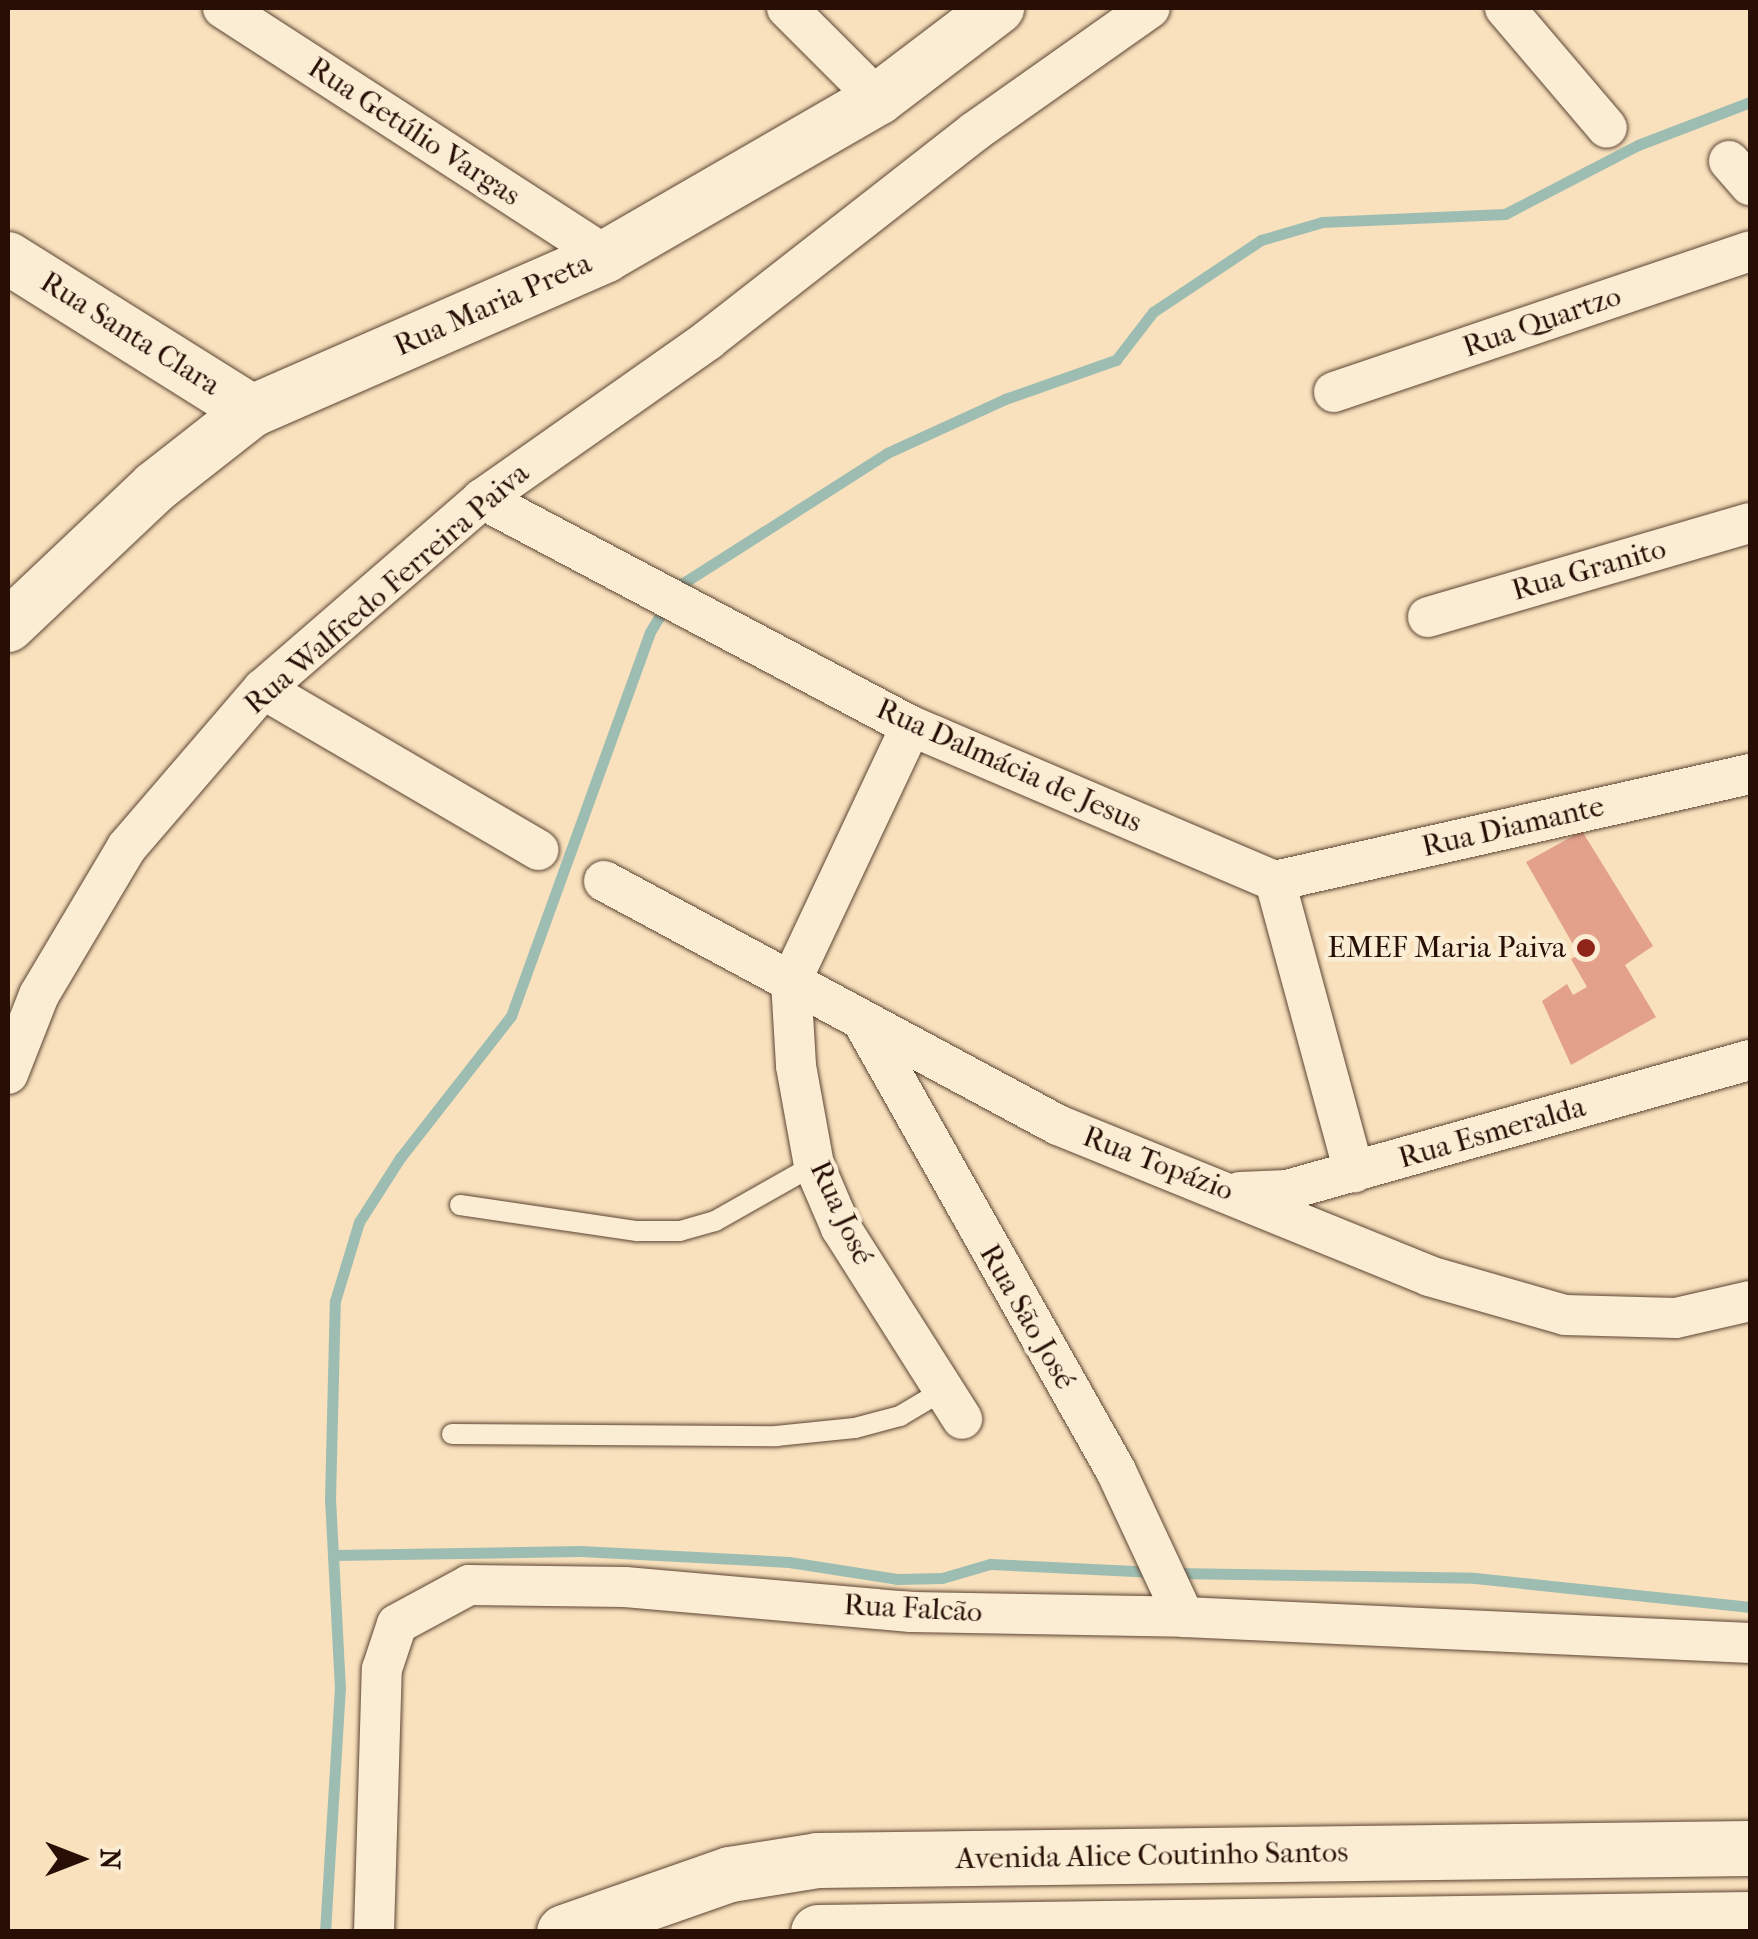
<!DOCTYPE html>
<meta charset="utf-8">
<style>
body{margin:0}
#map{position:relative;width:1758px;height:1939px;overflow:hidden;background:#f9e1bd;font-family:"IM FELL French Canon",serif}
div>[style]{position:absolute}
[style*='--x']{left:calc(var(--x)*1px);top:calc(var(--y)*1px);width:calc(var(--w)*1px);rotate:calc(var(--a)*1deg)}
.stream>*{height:11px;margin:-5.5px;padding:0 5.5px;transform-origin:5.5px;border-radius:5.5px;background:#9ebdb2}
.building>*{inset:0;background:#e3a18c}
.roads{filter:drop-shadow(0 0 2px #5c4433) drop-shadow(0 0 2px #5c4433)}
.service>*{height:20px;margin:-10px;padding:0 10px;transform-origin:10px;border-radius:10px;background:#fbecd4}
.minor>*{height:40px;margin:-20px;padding:0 20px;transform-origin:20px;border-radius:20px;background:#fbecd4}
.tertiary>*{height:52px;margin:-26px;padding:0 26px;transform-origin:26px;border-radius:26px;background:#fbecd4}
.secondary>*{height:55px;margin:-27.5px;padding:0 27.5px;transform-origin:27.5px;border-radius:27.5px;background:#fbecd4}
.dots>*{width:28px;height:28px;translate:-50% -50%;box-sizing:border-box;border:5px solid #fbecd4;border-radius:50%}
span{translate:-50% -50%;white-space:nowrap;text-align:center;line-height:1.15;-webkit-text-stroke:9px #fbecd4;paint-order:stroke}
.street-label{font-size:30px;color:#270f05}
.poi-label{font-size:30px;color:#270f05}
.right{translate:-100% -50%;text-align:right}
.frame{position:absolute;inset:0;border:10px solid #270f05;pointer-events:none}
.north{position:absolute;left:30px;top:1809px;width:100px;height:100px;-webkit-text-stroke:8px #fbecd4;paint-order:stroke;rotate:90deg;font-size:28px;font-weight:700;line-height:40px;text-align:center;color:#270f05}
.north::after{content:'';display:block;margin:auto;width:35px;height:45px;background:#270f05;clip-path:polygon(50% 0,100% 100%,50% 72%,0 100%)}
</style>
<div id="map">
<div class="stream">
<i style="--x:333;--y:1555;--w:248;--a:-0.9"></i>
<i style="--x:581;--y:1551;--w:208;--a:3"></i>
<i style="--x:789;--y:1562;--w:109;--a:8.9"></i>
<i style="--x:897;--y:1579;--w:45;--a:-1.3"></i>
<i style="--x:942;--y:1578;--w:50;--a:-16.3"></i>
<i style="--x:990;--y:1564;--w:165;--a:2.8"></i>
<i style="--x:1173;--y:1573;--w:302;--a:0.9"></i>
<i style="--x:1475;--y:1578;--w:277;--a:6"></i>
<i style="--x:325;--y:1932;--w:243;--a:-86.5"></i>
<i style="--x:340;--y:1689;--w:190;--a:-93"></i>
<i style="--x:330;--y:1499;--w:198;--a:-88.6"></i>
<i style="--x:335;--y:1301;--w:83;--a:-73.1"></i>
<i style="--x:359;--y:1222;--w:76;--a:-57.4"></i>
<i style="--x:400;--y:1158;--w:180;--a:-52"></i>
<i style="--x:511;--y:1016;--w:408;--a:-70.1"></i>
<i style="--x:650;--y:632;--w:52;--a:-59"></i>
<i style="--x:677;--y:587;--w:249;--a:-32.5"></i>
<i style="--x:887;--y:453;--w:130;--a:-24.6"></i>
<i style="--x:1005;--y:399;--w:118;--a:-19.4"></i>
<i style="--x:1116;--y:360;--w:61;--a:-52.4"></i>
<i style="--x:1153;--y:312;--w:130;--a:-33.7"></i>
<i style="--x:1261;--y:240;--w:64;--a:-16.4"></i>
<i style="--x:1322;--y:222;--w:183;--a:-2.5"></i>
<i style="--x:1505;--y:214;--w:150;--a:-27.4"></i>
<i style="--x:1638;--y:145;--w:120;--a:-21"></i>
</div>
<div class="building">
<i style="clip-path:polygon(1582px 831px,1653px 946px,1625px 965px,1656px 1017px,1571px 1065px,1542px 1001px,1567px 984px,1573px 995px,1587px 987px,1571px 959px,1579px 955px,1526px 862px)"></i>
</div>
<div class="roads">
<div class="service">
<i style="--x:460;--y:1205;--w:179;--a:8.4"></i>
<i style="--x:637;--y:1231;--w:43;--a:0"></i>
<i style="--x:680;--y:1231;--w:36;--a:-16"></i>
<i style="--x:715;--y:1221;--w:114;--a:-29.5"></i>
<i style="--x:452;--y:1434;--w:324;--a:0.4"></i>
<i style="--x:776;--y:1436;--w:79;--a:-5.8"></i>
<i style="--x:855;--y:1428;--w:47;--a:-14.9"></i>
<i style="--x:900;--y:1416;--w:49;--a:-30.8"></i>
</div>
<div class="minor">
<i style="--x:223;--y:8;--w:456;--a:32.9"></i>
<i style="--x:787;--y:8;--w:129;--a:45"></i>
<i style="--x:1505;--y:8;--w:157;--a:49.6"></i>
<i style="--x:1729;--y:161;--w:32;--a:49"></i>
<i style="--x:1334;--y:392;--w:439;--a:-18.7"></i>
<i style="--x:482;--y:499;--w:485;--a:27.9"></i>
<i style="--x:911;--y:726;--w:396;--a:23.1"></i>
<i style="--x:1275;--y:881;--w:302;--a:74.8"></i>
<i style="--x:1428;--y:617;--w:335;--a:-16.3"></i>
<i style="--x:263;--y:689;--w:319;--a:30.3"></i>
<i style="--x:911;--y:726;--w:282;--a:115.2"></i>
<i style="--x:791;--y:981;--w:85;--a:86.6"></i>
<i style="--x:796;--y:1066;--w:101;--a:79.7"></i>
<i style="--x:814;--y:1165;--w:69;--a:66.8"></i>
<i style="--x:841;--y:1228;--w:226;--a:57.6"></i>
<i style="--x:604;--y:881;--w:515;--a:28.26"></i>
<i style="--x:1058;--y:1125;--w:401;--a:22.1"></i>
<i style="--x:1429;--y:1276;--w:141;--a:16"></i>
<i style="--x:1565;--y:1315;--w:111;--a:1.5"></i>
<i style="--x:1676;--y:1318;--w:76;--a:-12.9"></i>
<i style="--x:1275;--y:881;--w:487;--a:-12.7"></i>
<i style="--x:863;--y:1022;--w:515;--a:60.6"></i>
<i style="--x:1116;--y:1471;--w:161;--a:65"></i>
<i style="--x:8;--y:1074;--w:85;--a:-68.6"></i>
<i style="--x:39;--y:995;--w:172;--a:-59.3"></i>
<i style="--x:127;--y:847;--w:208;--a:-49.3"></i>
<i style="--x:263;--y:689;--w:290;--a:-40.9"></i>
<i style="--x:482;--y:499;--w:276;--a:-35.1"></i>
<i style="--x:708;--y:340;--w:338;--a:-38"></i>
<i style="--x:974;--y:132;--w:215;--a:-35.2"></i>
<i style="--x:1240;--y:1192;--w:47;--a:-2.4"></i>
<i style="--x:1287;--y:1190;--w:481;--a:-15.7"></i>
<i style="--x:374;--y:1932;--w:263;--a:-88.3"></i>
<i style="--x:382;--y:1669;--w:47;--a:-71.6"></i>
<i style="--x:397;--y:1624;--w:82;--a:-28.4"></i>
<i style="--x:469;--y:1585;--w:156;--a:0.7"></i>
<i style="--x:625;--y:1587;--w:287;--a:5"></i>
<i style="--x:911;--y:1612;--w:273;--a:1"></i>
<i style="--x:1184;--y:1617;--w:567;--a:2.63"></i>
</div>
<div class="tertiary">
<i style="--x:8;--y:258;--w:288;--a:32.1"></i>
<i style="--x:8;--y:626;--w:202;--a:-43.4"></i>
<i style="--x:155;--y:487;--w:123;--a:-38.1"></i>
<i style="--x:252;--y:411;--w:386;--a:-23.6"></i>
<i style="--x:606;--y:256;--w:314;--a:-30"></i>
<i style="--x:878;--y:99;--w:151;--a:-37.2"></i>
</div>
<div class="secondary">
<i style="--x:564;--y:1932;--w:176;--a:-19.3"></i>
<i style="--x:730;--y:1874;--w:88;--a:-9.1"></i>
<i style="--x:817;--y:1860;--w:933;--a:-0.74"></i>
<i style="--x:818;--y:1932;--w:932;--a:-0.8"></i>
</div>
</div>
<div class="dots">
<i style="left:1586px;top:948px;background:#8f2418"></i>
</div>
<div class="street-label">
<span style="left:414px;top:132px;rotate:33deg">Rua Getúlio Vargas</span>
<span style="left:493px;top:305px;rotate:-24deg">Rua Maria Preta</span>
<span style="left:1542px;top:322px;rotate:-19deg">Rua Quartzo</span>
<span style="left:130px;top:334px;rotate:32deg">Rua Santa Clara</span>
<span style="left:1589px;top:570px;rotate:-16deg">Rua Granito</span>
<span style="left:387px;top:589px;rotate:-41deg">Rua Walfredo Ferreira Paiva</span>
<span style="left:1009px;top:766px;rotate:24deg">Rua Dalmácia de Jesus</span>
<span style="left:1513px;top:827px;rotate:-13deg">Rua Diamante</span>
<span style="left:1492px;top:1133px;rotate:-16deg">Rua Esmeralda</span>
<span style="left:1158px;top:1164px;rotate:21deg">Rua Topázio</span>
<span style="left:841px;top:1213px;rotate:65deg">Rua José</span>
<span style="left:1027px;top:1317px;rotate:60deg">Rua São José</span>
<span style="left:913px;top:1609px;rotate:3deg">Rua Falcão</span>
<span style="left:1152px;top:1856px;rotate:-1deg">Avenida Alice Coutinho Santos</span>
</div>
<div class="poi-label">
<span class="right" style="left:1566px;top:948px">EMEF Maria Paiva</span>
</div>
<div class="frame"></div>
<div class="north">N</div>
</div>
